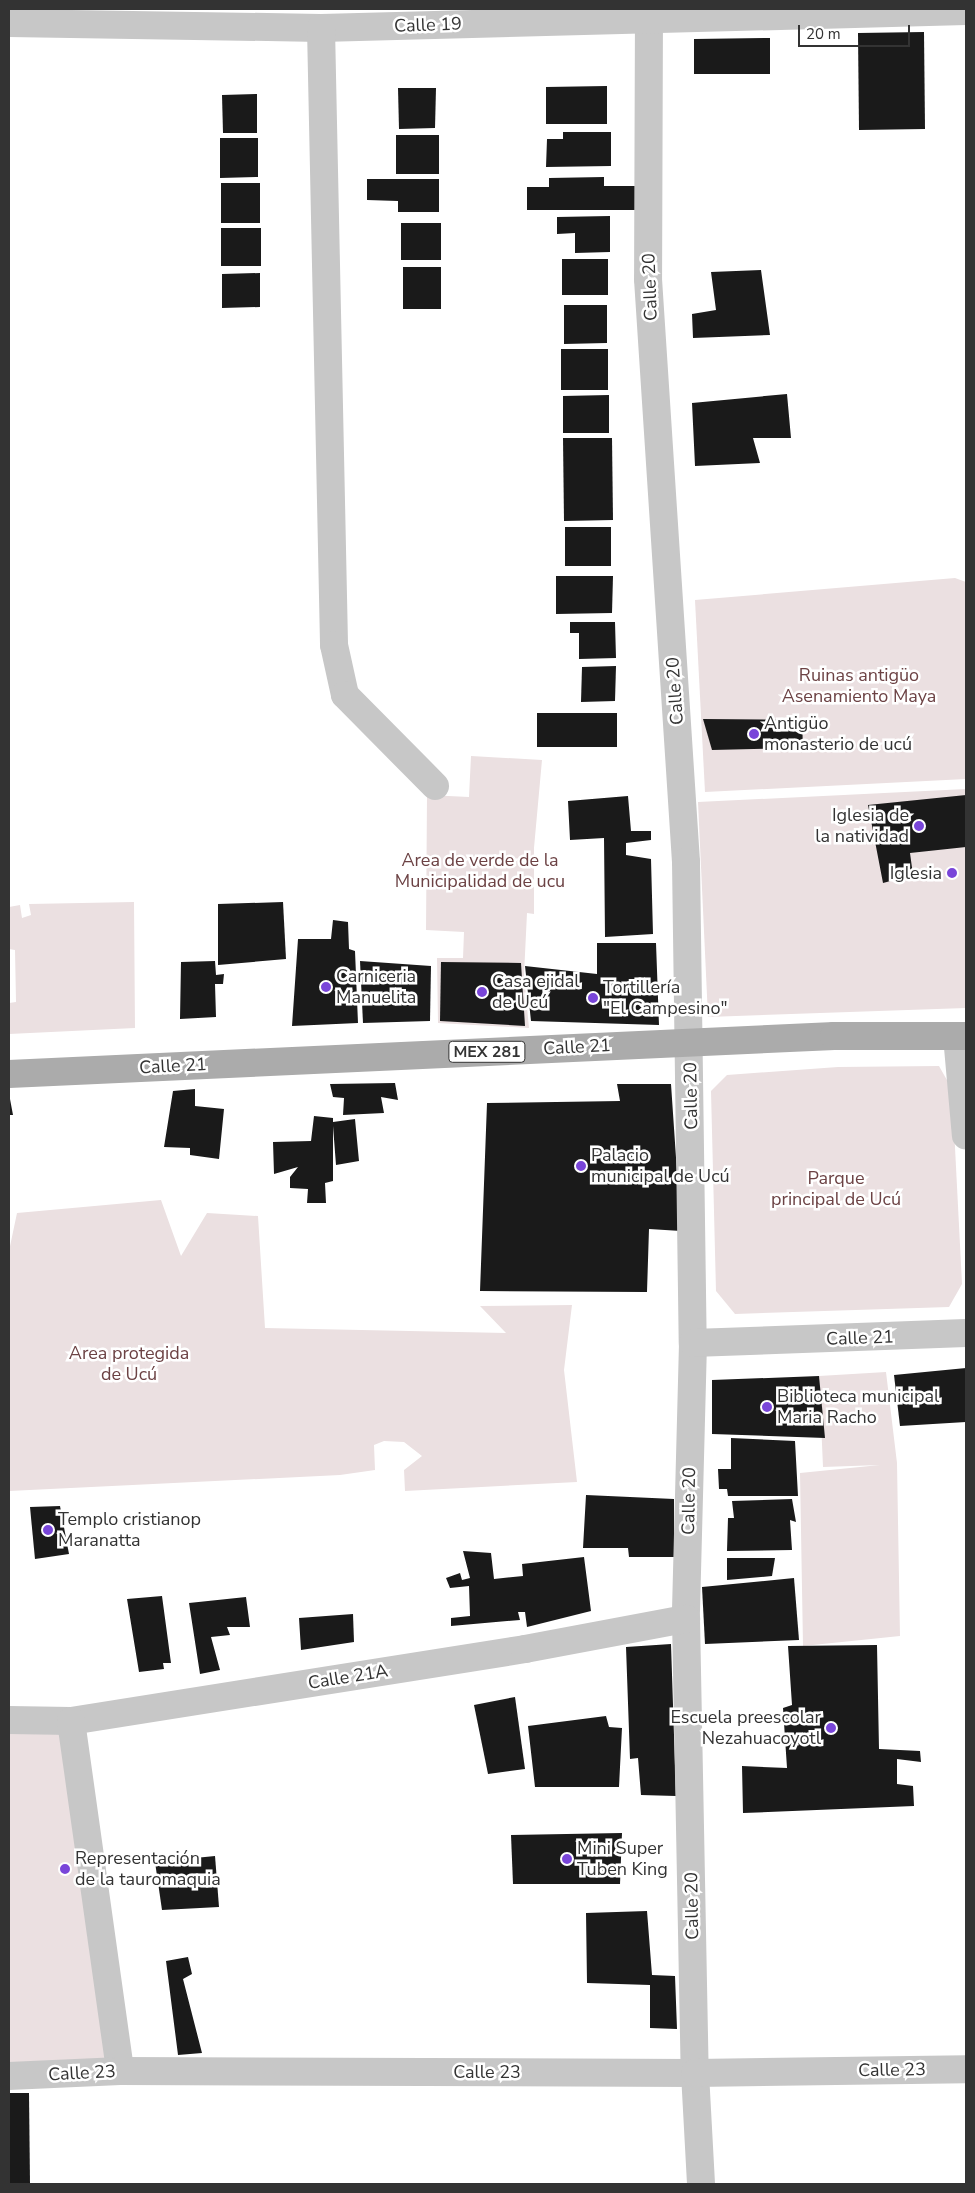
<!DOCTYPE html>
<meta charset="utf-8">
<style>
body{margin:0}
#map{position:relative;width:975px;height:2193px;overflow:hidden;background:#fff;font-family:"Nunito Sans",sans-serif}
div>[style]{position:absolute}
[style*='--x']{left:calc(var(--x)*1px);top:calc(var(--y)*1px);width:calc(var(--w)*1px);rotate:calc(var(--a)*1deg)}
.green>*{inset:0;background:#ebe0e1}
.building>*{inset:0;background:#1a1a1a}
.minor>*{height:28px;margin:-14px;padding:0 14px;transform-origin:14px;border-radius:14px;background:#c7c7c7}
.major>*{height:28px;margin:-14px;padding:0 14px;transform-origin:14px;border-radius:14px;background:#ababab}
.dots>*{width:14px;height:14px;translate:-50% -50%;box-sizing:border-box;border:2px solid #fff;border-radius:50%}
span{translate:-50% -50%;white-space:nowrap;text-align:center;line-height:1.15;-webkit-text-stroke:5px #fff;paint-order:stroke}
.shield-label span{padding:1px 4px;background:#fff;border:1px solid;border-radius:4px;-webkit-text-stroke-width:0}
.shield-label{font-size:16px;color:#333;font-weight:700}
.street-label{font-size:18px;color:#333}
.park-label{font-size:18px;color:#6c4244}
.poi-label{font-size:18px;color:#333}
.left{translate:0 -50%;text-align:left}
.right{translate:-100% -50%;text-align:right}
.frame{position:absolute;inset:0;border:10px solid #333;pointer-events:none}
.scale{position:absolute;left:798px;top:25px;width:112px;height:22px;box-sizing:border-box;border:2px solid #333;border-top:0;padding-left:6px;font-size:15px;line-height:18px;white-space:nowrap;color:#333;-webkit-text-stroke:4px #fff;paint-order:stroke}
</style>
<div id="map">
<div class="green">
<i style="clip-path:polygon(955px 578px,966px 582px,966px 779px,705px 792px,695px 600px)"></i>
<i style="clip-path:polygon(471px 756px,542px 760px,534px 848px,534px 914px,527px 913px,524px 975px,529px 1028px,438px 1023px,437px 958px,463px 958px,464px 932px,426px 930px,427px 795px,469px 797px)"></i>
<i style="clip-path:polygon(966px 789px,966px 1008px,708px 1017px,698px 802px)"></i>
<i style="clip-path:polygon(134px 902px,135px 1028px,9px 1034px,9px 1003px,16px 1002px,15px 950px,9px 949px,9px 907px,20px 905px,22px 918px,31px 915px,29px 904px)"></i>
<i style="clip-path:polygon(939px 1066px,952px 1089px,962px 1284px,949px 1307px,735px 1314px,716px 1291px,711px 1091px,727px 1075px,838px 1067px)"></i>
<i style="clip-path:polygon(161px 1200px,181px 1256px,207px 1213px,258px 1216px,265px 1328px,506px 1333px,480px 1306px,572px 1305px,564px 1370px,577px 1482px,405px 1491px,404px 1470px,422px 1456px,404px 1442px,384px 1441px,374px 1445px,375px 1470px,340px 1475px,9px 1491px,9px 1251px,17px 1213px)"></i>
<i style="clip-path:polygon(886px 1372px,897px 1463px,900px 1636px,803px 1646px,800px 1473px,880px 1465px,823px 1467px,819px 1376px)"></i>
<i style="clip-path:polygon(9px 1728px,66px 1729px,112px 2064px,9px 2067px)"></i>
</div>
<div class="building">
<i style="clip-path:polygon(924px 32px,925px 129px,859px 130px,858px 33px)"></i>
<i style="clip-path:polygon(770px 38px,770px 74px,694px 74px,694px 39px)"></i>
<i style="clip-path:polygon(607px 86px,607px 124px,546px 124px,546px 87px)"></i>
<i style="clip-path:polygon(398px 88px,436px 88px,435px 128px,399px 129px)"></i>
<i style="clip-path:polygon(257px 94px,257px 133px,223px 133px,222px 95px)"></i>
<i style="clip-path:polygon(563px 132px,611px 132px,611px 166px,546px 167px,547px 139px,563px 139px)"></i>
<i style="clip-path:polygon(396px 135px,439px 135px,439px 174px,396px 174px)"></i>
<i style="clip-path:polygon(220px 138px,258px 138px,258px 177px,220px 178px)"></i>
<i style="clip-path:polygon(604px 177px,604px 186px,645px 186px,645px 210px,527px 210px,527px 187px,549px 187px,549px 178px)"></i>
<i style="clip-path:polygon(367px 179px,439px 179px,439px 212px,398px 212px,398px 201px,367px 200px)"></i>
<i style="clip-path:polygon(221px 183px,260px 183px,260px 223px,221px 223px)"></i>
<i style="clip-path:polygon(610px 216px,610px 252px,575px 253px,575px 233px,557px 234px,557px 217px)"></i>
<i style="clip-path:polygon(401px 223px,441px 223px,441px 260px,401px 260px)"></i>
<i style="clip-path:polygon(221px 228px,261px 228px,261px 266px,221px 266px)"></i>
<i style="clip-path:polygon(562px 259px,608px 259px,608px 295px,562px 295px)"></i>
<i style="clip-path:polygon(403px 267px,441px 267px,441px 309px,403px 309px)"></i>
<i style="clip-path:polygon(761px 270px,770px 335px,693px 338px,692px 314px,716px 310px,711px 272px)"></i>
<i style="clip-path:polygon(260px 273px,260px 307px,222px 308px,222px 274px)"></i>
<i style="clip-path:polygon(564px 305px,607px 305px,607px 343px,564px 344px)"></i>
<i style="clip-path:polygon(561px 349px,608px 349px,608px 390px,561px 390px)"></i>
<i style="clip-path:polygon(787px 394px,791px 438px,753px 438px,760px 463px,695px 466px,692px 403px)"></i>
<i style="clip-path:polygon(609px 395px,609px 433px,563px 433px,563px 396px)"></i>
<i style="clip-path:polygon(563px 438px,612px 438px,613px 520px,564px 521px)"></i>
<i style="clip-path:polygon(565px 527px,611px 527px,611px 566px,565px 566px)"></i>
<i style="clip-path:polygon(556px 576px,613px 576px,612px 613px,556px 614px)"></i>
<i style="clip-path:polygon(570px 622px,615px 622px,616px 658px,579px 659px,579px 633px,570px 633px)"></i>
<i style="clip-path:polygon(616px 666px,615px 701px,581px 702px,582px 667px)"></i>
<i style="clip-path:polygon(537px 713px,617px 713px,617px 747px,537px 747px)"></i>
<i style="clip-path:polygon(703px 719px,802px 720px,803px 748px,712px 750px)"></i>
<i style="clip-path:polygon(966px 795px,966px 847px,910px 853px,913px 875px,883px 883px,868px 805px)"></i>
<i style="clip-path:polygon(628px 796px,631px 831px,651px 831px,651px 840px,626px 843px,626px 855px,651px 859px,653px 934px,605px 937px,604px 838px,570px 840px,568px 801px)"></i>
<i style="clip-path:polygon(283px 902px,286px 959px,218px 965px,218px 904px)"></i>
<i style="clip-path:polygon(333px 920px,348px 922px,349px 949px,355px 951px,358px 1023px,292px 1026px,298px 939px,331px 939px)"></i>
<i style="clip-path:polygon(597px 943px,656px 943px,659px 1025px,531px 1021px,525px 966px,597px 974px)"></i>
<i style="clip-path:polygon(215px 961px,216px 975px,224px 974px,223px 984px,215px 984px,216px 1017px,180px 1019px,181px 962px)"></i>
<i style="clip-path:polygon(360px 961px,431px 966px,430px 1021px,363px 1023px)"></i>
<i style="clip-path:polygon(441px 962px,521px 963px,525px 1026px,440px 1021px)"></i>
<i style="clip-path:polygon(395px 1083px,398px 1100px,381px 1097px,384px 1113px,343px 1115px,344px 1098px,333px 1097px,330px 1084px)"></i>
<i style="clip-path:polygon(617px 1084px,671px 1084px,681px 1231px,649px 1229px,647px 1292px,480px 1291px,487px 1103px,620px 1101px)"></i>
<i style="clip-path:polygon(195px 1089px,195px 1106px,224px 1109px,219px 1159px,190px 1155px,190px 1148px,164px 1147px,173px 1091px)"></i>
<i style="clip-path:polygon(9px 1099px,10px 1099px,13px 1115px,9px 1115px)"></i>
<i style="clip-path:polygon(314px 1116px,333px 1118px,333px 1122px,355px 1119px,359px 1161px,336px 1165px,333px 1126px,333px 1181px,325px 1183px,326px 1203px,307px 1203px,308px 1189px,290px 1188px,290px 1177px,298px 1167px,274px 1174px,273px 1142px,311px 1141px)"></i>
<i style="clip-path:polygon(966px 1368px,966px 1422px,900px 1426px,894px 1375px)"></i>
<i style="clip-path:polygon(819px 1376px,825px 1438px,712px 1434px,712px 1380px)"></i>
<i style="clip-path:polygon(731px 1438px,795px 1441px,798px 1496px,728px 1496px,727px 1489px,719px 1489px,718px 1469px,731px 1469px)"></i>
<i style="clip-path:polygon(586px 1495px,674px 1499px,674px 1557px,629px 1557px,628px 1548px,583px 1548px)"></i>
<i style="clip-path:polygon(792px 1499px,796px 1522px,790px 1520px,792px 1550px,727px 1551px,728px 1518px,734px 1518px,732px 1501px)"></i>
<i style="clip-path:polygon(60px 1506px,69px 1554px,35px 1559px,30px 1507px)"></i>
<i style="clip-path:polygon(463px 1551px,491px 1553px,494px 1579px,523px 1576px,522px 1564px,584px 1557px,591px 1611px,527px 1627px,525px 1612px,518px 1612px,520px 1620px,451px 1626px,451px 1618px,470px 1616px,469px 1586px,450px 1588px,446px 1578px,460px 1573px,462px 1580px,470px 1578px)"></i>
<i style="clip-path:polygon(727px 1558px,775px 1558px,772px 1576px,727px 1580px)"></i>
<i style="clip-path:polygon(794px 1578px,799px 1640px,705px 1644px,702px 1587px)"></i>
<i style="clip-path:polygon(162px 1596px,171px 1663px,163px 1663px,164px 1669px,139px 1672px,127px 1599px)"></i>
<i style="clip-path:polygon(246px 1597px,250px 1627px,227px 1627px,230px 1635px,211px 1637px,220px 1670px,200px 1674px,189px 1603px)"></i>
<i style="clip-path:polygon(353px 1614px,354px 1642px,301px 1650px,299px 1618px)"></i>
<i style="clip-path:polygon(671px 1644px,676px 1796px,641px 1795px,638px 1758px,630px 1759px,626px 1647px)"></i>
<i style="clip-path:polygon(877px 1645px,879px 1749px,920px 1751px,921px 1762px,897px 1759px,897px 1784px,913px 1786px,914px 1806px,743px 1813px,742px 1766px,787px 1768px,783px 1708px,792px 1705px,788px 1646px)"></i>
<i style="clip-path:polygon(515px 1697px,525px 1769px,488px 1774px,474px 1705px)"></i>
<i style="clip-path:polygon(606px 1716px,609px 1727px,622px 1728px,619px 1787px,535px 1787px,528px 1726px)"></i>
<i style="clip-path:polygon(622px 1833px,620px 1884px,513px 1884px,511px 1835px)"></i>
<i style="clip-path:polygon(215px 1856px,219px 1907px,162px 1910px,155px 1862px)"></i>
<i style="clip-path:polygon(647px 1911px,652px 1975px,675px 1976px,677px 2029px,650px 2028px,650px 1985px,587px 1983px,586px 1913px)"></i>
<i style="clip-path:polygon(188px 1957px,192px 1974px,183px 1979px,202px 2053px,178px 2055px,166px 1961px)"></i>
<i style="clip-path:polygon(9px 2093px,29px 2093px,30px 2184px,9px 2184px)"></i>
</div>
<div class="minor">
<i style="--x:649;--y:9;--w:270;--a:90.2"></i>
<i style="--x:648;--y:279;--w:584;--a:86.27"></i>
<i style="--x:686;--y:862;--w:481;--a:89.2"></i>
<i style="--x:693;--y:1343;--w:276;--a:91.5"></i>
<i style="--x:686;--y:1619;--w:454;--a:88.9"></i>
<i style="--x:695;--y:2073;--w:111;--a:86.9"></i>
<i style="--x:9;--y:23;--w:312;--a:0.9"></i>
<i style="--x:321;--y:28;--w:645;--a:-1.51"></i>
<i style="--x:321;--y:28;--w:617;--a:88.79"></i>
<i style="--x:334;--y:645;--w:51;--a:77.6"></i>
<i style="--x:345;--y:695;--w:128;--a:45.3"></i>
<i style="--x:957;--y:1036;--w:100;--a:84.9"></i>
<i style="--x:693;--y:1343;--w:273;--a:-2.1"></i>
<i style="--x:9;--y:1720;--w:62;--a:0.9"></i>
<i style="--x:71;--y:1721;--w:460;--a:-9"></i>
<i style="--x:525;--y:1649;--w:164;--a:-10.6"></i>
<i style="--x:71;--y:1721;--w:353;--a:82"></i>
<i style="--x:9;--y:2076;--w:111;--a:-2.6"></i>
<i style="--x:120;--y:2071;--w:575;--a:0.2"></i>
<i style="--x:695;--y:2073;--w:271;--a:-0.8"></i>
</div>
<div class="major">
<i style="--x:9;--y:1074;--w:826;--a:-2.64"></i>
<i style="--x:834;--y:1036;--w:132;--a:0"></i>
</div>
<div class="dots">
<i style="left:754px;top:734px;background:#7945d9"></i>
<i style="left:919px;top:826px;background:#7945d9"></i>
<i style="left:952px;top:873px;background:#7945d9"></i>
<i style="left:326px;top:987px;background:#7945d9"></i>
<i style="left:482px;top:992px;background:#7945d9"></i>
<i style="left:593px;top:998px;background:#7945d9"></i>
<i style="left:581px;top:1166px;background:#7945d9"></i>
<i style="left:767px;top:1407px;background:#7945d9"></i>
<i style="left:48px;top:1530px;background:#7945d9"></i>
<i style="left:831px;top:1728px;background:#7945d9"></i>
<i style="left:567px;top:1859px;background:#7945d9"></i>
<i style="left:65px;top:1869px;background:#7945d9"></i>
</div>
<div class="shield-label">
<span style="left:487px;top:1052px">MEX 281</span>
</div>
<div class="street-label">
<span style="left:428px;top:25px;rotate:-2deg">Calle 19</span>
<span style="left:650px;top:287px;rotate:-92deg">Calle 20</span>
<span style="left:675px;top:691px;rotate:-94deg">Calle 20</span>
<span style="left:577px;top:1047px;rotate:-3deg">Calle 21</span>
<span style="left:173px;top:1066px;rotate:-3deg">Calle 21</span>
<span style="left:691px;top:1096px;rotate:-91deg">Calle 20</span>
<span style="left:860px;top:1338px;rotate:-2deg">Calle 21</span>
<span style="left:689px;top:1501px;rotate:-89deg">Calle 20</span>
<span style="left:348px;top:1677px;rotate:-9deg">Calle 21A</span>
<span style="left:692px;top:1906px;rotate:-91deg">Calle 20</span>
<span style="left:892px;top:2070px;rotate:-1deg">Calle 23</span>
<span style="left:487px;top:2072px">Calle 23</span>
<span style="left:82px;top:2073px;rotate:-3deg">Calle 23</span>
</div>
<div class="park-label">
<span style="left:859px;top:686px">Ruinas antigüo<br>Asenamiento Maya</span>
<span style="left:480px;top:871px">Area de verde de la<br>Municipalidad de ucu</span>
<span style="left:836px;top:1189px">Parque<br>principal de Ucú</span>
<span style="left:129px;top:1364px">Area protegida<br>de Ucú</span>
</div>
<div class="poi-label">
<span class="left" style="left:764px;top:734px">Antigüo<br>monasterio de ucú</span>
<span class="right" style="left:909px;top:826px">Iglesia de<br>la natividad</span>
<span class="right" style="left:942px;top:873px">Iglesia</span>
<span class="left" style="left:336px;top:987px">Carniceria<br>Manuelita</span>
<span class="left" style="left:492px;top:992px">Casa ejidal<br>de Ucú</span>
<span class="left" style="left:603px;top:998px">Tortillería<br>"El Campesino"</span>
<span class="left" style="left:591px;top:1166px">Palacio<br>municipal de Ucú</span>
<span class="left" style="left:777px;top:1407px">Biblioteca municipal<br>Maria Racho</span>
<span class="left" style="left:58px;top:1530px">Templo cristianop<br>Maranatta</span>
<span class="right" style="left:821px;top:1728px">Escuela preescolar<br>Nezahuacoyotl</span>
<span class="left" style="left:577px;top:1859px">Mini Super<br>Tuben King</span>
<span class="left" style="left:75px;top:1869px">Representación<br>de la tauromaquia</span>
</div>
<div class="frame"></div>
<div class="scale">20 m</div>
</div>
